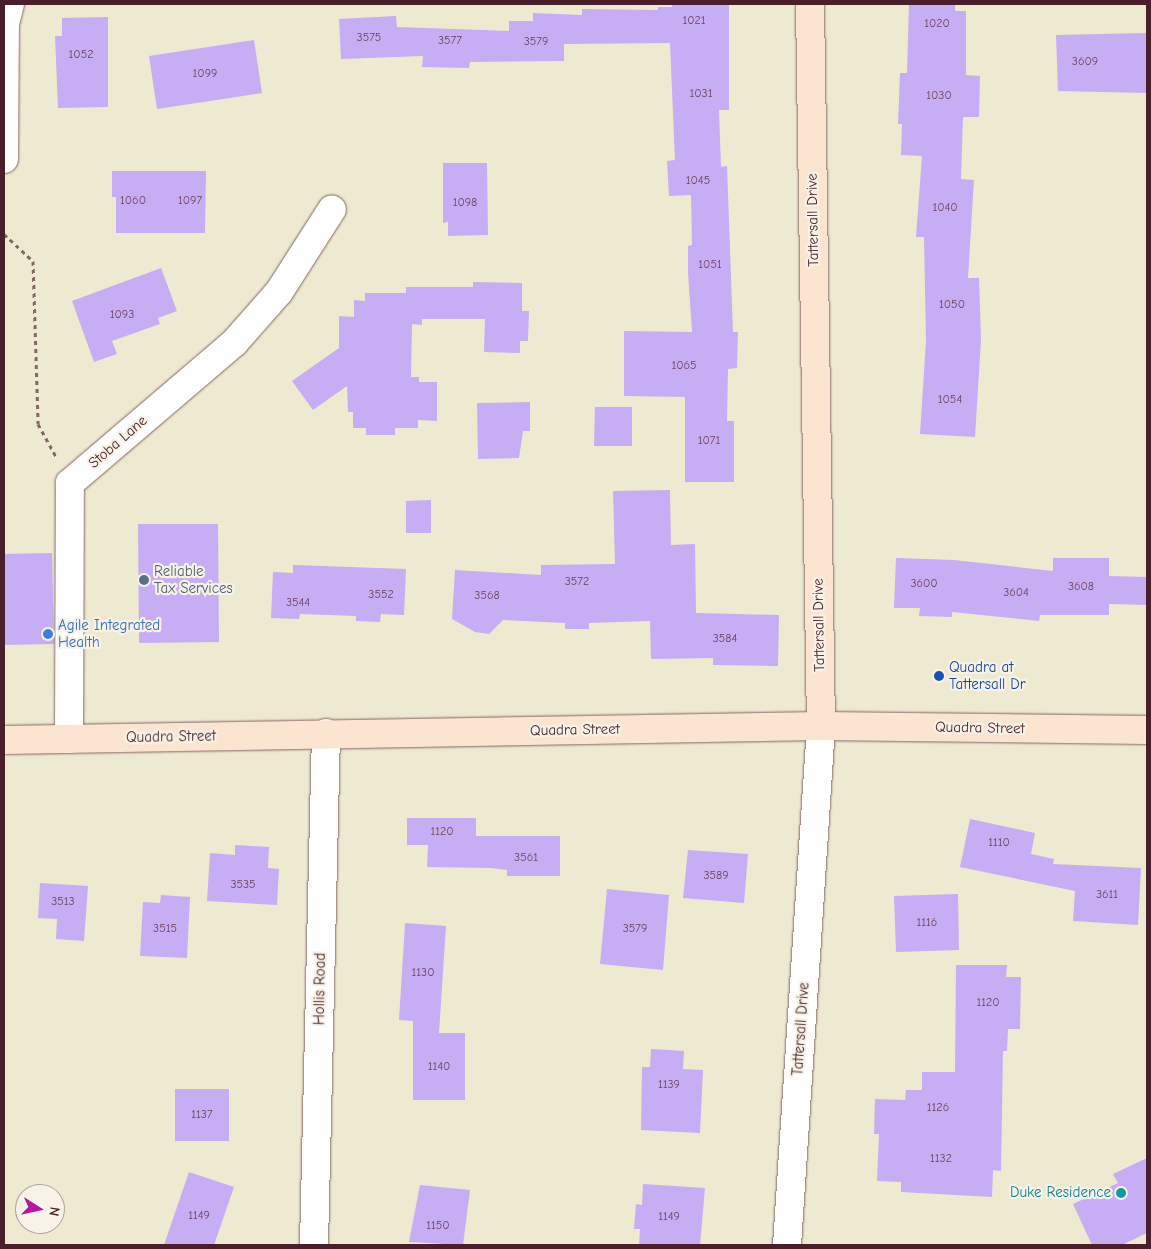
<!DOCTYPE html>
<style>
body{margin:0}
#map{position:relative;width:1151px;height:1249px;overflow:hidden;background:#eee9d1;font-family:"Comic Neue",sans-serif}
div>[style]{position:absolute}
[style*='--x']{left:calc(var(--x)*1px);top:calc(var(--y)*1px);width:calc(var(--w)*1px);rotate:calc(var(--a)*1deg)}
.building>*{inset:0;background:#c7adf3}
.path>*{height:3px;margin-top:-1.5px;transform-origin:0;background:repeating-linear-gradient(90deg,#836665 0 4px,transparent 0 8px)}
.roads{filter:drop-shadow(0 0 1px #836665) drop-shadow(0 0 1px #836665)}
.minor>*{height:28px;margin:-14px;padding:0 14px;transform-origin:14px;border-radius:14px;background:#fff}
.tertiary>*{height:28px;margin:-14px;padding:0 14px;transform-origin:14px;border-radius:14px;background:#fff}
.secondary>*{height:28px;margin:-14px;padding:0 14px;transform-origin:14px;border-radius:14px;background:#fce5d0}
.dots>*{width:14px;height:14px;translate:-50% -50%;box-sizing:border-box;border:2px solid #f7f3e8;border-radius:50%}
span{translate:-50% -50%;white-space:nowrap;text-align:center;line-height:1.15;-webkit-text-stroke:4.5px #f7f3e8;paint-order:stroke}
.number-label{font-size:12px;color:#69425d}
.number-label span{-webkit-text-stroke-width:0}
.street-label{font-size:15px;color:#4a1f2b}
.service-label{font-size:15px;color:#4e5e75}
.left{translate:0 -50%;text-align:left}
.shop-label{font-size:15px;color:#366cbe}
.transit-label{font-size:15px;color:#164399}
.culture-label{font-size:15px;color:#0d838f}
.right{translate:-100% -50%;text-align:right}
.frame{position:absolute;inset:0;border:5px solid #4a1f2b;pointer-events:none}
.north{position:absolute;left:15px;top:1184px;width:50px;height:50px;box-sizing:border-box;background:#f7f3e8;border:1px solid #b29e9c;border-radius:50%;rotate:100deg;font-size:14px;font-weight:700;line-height:20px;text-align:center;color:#4a1f2b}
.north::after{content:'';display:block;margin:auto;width:18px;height:22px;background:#b5179e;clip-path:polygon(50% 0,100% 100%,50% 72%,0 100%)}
</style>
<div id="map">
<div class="building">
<i style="clip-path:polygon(672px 4px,729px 4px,729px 110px,719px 110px,721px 167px,727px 166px,733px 332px,738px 332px,737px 368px,728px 369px,727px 421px,734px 421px,734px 482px,685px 482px,685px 397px,624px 396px,624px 331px,692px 332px,688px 273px,688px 246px,692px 245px,691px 195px,669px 196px,667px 161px,675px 160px,670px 43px,564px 44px,564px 61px,470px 62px,469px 68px,422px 67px,423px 56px,341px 59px,339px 19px,396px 16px,397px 27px,509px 31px,509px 21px,533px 21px,533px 13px,582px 15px,582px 9px,658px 10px,658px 7px,672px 7px)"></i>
<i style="clip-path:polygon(909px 4px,955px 4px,955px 11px,966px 11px,966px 75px,980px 76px,979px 117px,963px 117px,961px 179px,974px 180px,968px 278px,979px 278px,981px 340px,975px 437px,920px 434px,926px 341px,924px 237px,916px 237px,922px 156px,901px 155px,902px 124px,898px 124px,900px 73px,907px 73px)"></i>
<i style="clip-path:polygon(108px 17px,108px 107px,58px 108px,55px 36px,62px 36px,62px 18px)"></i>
<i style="clip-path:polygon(1147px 33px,1147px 93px,1058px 91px,1056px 35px)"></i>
<i style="clip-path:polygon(254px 40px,262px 93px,157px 109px,149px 56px)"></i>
<i style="clip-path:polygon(443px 163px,487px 163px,488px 235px,448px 236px,448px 222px,443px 223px)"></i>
<i style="clip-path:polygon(112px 171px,206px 171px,205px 233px,116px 233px,116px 197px,112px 197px)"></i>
<i style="clip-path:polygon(161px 268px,177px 311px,158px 318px,160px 324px,112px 341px,117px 354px,94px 362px,72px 301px)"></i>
<i style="clip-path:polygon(473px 282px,522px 283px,522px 311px,529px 311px,528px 341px,520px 341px,520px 353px,484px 352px,485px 319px,422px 319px,422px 325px,412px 324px,411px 377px,419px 377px,419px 382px,437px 382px,437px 421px,418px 420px,418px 428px,395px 428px,395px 435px,366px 435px,366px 428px,353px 428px,353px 412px,348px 412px,347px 386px,313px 410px,292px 381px,339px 348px,339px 316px,354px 317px,354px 300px,365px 301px,365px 293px,406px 293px,406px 287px,473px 287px)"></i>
<i style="clip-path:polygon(530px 402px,530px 431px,523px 431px,519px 458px,478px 459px,477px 403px)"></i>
<i style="clip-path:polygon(595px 407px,632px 407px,632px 446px,594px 446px)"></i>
<i style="clip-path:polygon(670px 490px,671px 545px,695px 544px,696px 613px,779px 615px,778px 666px,713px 665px,713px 658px,651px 659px,650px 621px,589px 623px,589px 629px,565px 629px,565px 623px,503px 620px,489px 634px,475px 632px,452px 619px,455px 570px,541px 575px,541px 565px,615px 564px,613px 491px)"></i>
<i style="clip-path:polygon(431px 500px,431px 533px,406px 533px,406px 501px)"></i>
<i style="clip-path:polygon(138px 524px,218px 524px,219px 642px,139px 643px)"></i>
<i style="clip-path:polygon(52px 553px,54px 644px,4px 645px,4px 554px)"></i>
<i style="clip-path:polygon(896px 558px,954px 560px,1053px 571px,1053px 558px,1109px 558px,1109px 576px,1147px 577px,1147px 605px,1109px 604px,1109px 615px,1040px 615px,1039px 621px,952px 612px,952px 617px,919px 616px,920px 608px,894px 608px)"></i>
<i style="clip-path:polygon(293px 565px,406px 569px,404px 615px,381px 614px,380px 622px,356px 621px,356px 616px,300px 614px,299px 619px,271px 618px,273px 572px,293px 573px)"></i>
<i style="clip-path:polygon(407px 818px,476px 818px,476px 836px,560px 836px,560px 876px,507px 876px,507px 870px,491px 868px,427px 867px,428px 845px,407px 845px)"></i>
<i style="clip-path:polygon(970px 819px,1035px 833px,1031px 854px,1054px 859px,1053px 864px,1141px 868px,1138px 925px,1073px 921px,1075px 891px,960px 867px)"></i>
<i style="clip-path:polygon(235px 845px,269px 847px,268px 868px,279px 869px,277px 905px,207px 901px,210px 853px,235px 855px)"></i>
<i style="clip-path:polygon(688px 850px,748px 854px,744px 903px,683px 898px)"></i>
<i style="clip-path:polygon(40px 883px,88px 886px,84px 941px,56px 939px,57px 919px,38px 918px)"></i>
<i style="clip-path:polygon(607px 889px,669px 895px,663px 970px,600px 964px)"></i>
<i style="clip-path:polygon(958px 894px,959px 950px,896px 952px,894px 896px)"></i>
<i style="clip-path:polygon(161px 895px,190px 897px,187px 958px,140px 956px,143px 902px,160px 903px)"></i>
<i style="clip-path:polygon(405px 923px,446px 926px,439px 1033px,465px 1033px,465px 1100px,413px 1100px,413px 1021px,399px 1020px)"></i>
<i style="clip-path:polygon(956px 965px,1007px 965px,1006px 977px,1021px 977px,1020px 1029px,1008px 1029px,1007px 1051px,1003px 1051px,1001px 1171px,993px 1170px,992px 1197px,901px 1192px,901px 1182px,877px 1181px,879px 1134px,874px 1134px,875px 1099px,905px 1100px,906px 1090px,922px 1090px,922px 1072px,955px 1072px)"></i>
<i style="clip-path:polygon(651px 1049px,684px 1051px,683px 1069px,703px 1070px,700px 1133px,641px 1130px,642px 1067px,650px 1067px)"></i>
<i style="clip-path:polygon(175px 1089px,229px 1089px,229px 1141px,175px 1141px)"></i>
<i style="clip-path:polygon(1147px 1158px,1147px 1233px,1122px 1245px,1092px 1245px,1073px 1204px,1118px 1183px,1113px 1174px)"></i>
<i style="clip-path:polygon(189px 1172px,234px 1187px,214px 1245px,164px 1245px)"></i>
<i style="clip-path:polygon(643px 1184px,705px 1188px,700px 1245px,639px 1245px,640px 1229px,634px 1229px,636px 1204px,642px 1205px)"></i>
<i style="clip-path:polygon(420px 1185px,470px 1190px,463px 1245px,409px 1242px)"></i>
</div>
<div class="path">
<i style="--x:4;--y:234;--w:40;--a:43"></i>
<i style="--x:33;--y:261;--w:163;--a:88.2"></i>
<i style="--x:38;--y:424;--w:37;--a:61"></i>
</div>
<div class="roads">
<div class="minor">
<i style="--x:4;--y:159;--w:135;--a:-89.6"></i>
<i style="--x:5;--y:24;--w:21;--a:-76"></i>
<i style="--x:69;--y:739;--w:256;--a:-89.8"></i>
<i style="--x:70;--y:483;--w:216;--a:-40.5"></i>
<i style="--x:234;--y:343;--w:68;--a:-48.6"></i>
<i style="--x:279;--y:292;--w:98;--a:-57.4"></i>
<i style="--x:314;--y:1245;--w:512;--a:-88.66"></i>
</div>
<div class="tertiary">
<i style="--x:787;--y:1245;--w:520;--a:-86.25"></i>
</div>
<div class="secondary">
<i style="--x:810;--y:4;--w:722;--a:89.13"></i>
<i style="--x:4;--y:740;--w:817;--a:-0.98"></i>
<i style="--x:821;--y:726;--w:326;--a:0.7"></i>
</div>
</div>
<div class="dots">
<i style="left:144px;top:580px;background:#5c6f8a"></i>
<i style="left:48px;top:634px;background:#3f7fe0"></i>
<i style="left:939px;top:676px;background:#1a4fb4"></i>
<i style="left:1121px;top:1193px;background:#0f9aa8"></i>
</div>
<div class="number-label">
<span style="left:694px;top:21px">1021</span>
<span style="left:937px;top:24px">1020</span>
<span style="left:369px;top:38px">3575</span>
<span style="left:450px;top:41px">3577</span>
<span style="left:536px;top:42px">3579</span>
<span style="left:81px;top:55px">1052</span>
<span style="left:1085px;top:62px">3609</span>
<span style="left:205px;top:74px">1099</span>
<span style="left:701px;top:94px">1031</span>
<span style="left:939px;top:96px">1030</span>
<span style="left:698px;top:181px">1045</span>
<span style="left:133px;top:201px">1060</span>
<span style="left:190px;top:201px">1097</span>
<span style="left:465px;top:203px">1098</span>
<span style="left:945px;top:208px">1040</span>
<span style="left:710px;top:265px">1051</span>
<span style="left:952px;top:305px">1050</span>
<span style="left:122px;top:315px">1093</span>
<span style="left:684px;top:366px">1065</span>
<span style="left:950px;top:400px">1054</span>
<span style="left:709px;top:441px">1071</span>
<span style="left:577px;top:582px">3572</span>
<span style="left:924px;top:584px">3600</span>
<span style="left:1081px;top:587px">3608</span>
<span style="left:1016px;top:593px">3604</span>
<span style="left:381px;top:595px">3552</span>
<span style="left:487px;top:596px">3568</span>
<span style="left:298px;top:603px">3544</span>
<span style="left:725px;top:639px">3584</span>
<span style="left:442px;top:832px">1120</span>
<span style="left:999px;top:843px">1110</span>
<span style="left:526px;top:858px">3561</span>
<span style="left:716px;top:876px">3589</span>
<span style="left:243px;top:885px">3535</span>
<span style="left:1107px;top:895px">3611</span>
<span style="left:63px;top:902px">3513</span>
<span style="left:927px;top:923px">1116</span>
<span style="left:165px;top:929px">3515</span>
<span style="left:635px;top:929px">3579</span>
<span style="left:423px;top:973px">1130</span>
<span style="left:988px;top:1003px">1120</span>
<span style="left:439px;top:1067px">1140</span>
<span style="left:669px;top:1085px">1139</span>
<span style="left:938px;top:1108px">1126</span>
<span style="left:202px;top:1115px">1137</span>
<span style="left:941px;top:1159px">1132</span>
<span style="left:199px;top:1216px">1149</span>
<span style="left:669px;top:1217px">1149</span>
<span style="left:438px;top:1226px">1150</span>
</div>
<div class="street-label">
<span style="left:813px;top:220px;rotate:-91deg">Tattersall Drive</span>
<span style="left:118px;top:442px;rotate:-41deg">Stoba Lane</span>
<span style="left:819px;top:625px;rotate:-91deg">Tattersall Drive</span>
<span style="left:980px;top:728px;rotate:1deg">Quadra Street</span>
<span style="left:575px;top:730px;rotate:-1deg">Quadra Street</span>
<span style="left:171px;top:737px;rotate:-1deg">Quadra Street</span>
<span style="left:320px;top:989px;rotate:-89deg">Hollis Road</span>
<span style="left:801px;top:1029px;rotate:-86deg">Tattersall Drive</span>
</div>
<div class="service-label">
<span class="left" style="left:154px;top:580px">Reliable<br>Tax Services</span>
</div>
<div class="shop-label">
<span class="left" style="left:58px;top:634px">Agile Integrated<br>Health</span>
</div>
<div class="transit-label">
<span class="left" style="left:949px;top:676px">Quadra at<br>Tattersall Dr</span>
</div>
<div class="culture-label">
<span class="right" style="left:1111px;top:1193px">Duke Residence</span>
</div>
<div class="frame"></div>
<div class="north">N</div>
</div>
